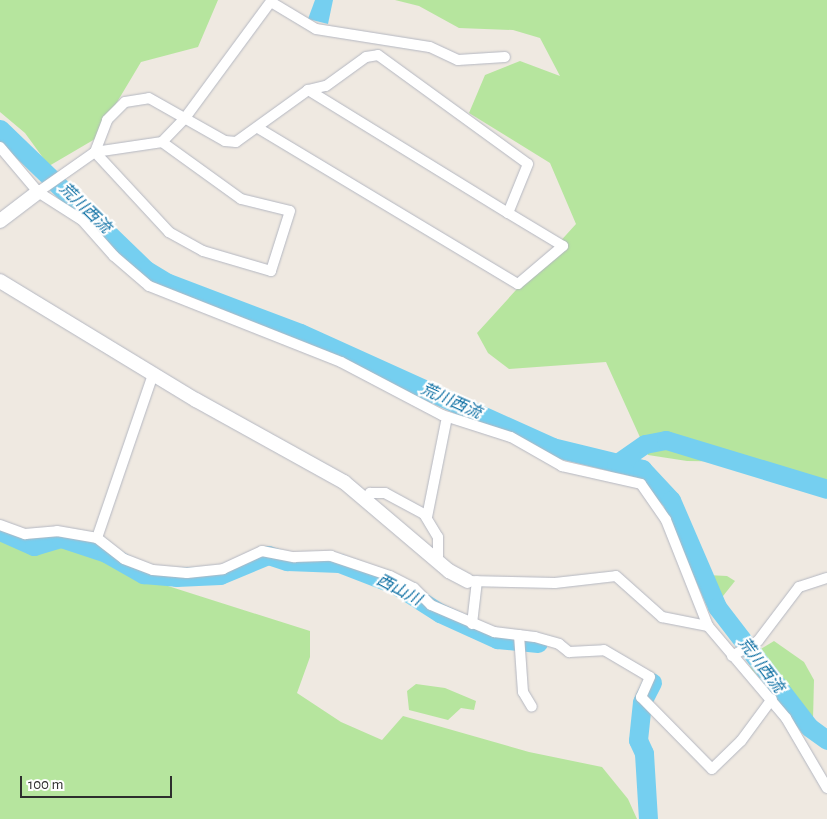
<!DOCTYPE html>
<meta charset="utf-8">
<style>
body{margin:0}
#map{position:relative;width:827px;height:819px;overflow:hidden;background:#efe9e1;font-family:"Alegreya Sans","Noto Sans JP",sans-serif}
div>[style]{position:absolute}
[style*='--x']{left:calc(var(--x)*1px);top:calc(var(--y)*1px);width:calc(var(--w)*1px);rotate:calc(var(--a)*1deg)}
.green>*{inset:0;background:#b6e59e}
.water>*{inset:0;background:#75cff0}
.river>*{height:19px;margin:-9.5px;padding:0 9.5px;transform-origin:9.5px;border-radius:9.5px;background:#75cff0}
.roads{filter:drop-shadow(0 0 1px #b4b7c1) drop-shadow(0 0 1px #b4b7c1)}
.street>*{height:10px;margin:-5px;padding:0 5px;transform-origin:5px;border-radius:5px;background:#fff}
.secondary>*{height:14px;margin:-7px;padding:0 7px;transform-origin:7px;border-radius:7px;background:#fff}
span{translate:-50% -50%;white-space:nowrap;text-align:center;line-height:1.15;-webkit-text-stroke:4.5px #fff;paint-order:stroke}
.water-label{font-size:16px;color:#0d6fa3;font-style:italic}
.scale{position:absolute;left:20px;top:776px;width:152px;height:22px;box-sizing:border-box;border:2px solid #2e2e2e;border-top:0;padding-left:6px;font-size:15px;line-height:18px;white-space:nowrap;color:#2e2e2e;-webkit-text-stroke:4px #fff;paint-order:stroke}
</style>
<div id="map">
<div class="green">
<i style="clip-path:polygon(0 0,218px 0,198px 47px,141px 62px,95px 139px,49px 166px,25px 133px,0 112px)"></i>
<i style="clip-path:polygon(395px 0,827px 0,827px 491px,750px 462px,687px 461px,648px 455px,606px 362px,509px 369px,488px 353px,477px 333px,576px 224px,550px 163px,469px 113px,485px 75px,520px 61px,560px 76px,540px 38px,513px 30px,459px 28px,419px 6px)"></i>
<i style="clip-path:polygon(0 538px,31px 550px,61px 545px,102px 556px,146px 579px,310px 631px,310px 657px,297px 693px,341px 722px,382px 740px,403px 716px,529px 752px,602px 767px,628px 799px,637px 819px,0 819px)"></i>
<i style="clip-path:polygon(707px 575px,727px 576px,735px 581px,719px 601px,702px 584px)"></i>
<i style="clip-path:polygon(774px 641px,804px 662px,814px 680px,813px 719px,790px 707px,750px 668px,756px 652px)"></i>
<i style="clip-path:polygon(416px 684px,445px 688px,476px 701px,474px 710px,461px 708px,448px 720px,409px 710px,407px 691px)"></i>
</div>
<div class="water">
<i style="clip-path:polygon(315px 0,333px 0,328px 24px,308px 19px)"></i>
</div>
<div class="river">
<i style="--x:0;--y:129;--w:203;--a:44"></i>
<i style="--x:146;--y:270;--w:26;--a:31"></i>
<i style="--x:168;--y:283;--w:141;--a:20.7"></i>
<i style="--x:300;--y:333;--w:277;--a:24.3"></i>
<i style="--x:552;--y:447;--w:93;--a:13.7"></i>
<i style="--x:642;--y:469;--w:42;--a:46.9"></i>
<i style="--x:671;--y:500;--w:116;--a:66.7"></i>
<i style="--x:717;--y:607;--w:151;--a:52.5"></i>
<i style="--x:809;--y:727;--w:22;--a:36"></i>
<i style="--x:616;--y:464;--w:35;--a:-35"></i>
<i style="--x:645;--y:444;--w:21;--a:-11"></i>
<i style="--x:666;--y:440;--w:168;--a:16.9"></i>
<i style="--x:0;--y:531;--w:37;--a:24"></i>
<i style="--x:34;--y:546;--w:28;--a:-17"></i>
<i style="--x:61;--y:538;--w:47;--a:18.4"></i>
<i style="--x:106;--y:553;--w:43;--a:29.6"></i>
<i style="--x:143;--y:574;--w:33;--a:5"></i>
<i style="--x:176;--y:577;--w:44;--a:-2.6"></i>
<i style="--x:220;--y:575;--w:52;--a:-22.6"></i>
<i style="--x:268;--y:555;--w:20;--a:18"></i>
<i style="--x:287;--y:561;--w:52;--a:2.2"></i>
<i style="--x:339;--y:563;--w:61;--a:21.1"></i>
<i style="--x:396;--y:585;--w:52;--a:32.5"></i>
<i style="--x:440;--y:613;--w:63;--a:24.5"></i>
<i style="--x:497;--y:639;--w:41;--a:5.6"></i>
<i style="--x:648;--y:819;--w:66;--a:-93.5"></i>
<i style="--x:644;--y:753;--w:14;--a:-115"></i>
<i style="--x:638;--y:740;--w:38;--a:-84"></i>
<i style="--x:642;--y:702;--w:22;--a:-63"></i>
</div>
<div class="roads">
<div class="street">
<i style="--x:271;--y:2;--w:52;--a:31"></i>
<i style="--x:316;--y:29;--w:115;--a:9"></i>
<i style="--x:430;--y:47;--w:31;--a:25"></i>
<i style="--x:458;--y:60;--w:47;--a:-3.7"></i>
<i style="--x:258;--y:128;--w:303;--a:31"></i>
<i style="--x:518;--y:284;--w:59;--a:-40.2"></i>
<i style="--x:563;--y:246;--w:64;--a:-149"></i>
<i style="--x:162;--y:142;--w:97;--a:35.8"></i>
<i style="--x:241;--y:199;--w:50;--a:13.8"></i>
<i style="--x:290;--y:211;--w:63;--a:107.6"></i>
<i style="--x:271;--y:271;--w:71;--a:-163.6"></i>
<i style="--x:203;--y:251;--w:39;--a:-151"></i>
<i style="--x:169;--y:232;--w:109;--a:-132.8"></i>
<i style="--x:95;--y:152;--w:34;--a:-69"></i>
<i style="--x:107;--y:120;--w:25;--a:-45"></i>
<i style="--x:125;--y:102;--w:24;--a:-9"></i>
<i style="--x:149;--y:98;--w:87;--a:29.5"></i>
<i style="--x:225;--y:141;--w:11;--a:5"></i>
<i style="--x:236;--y:142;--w:89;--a:-35.8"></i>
<i style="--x:308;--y:90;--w:18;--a:-13"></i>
<i style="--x:326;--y:86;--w:49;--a:-35.9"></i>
<i style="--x:366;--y:57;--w:12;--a:-9"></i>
<i style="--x:378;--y:55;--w:185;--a:36"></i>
<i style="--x:528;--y:164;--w:53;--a:112.2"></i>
<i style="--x:508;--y:213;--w:235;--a:-148.4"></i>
<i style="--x:0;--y:147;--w:59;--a:49.8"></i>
<i style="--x:38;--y:192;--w:52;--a:32.5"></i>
<i style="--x:82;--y:220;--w:48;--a:48.4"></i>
<i style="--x:114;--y:256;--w:46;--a:40.6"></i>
<i style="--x:149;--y:286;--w:206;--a:21.6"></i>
<i style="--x:341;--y:362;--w:114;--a:27.7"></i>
<i style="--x:442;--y:415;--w:72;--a:17.7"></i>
<i style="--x:511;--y:437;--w:59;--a:29.6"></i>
<i style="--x:562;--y:466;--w:81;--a:12.8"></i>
<i style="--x:641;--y:484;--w:44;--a:55.2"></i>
<i style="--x:666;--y:520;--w:114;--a:68.4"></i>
<i style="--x:708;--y:626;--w:121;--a:49.7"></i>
<i style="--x:786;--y:718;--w:81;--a:59.6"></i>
<i style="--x:38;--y:192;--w:70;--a:-35.1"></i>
<i style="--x:95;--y:152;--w:68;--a:-8.5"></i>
<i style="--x:162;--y:142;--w:33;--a:-46"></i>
<i style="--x:185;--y:118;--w:147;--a:-53.6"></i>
<i style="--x:367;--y:499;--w:7;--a:-63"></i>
<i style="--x:370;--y:493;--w:15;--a:0"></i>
<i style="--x:385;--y:493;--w:44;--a:28.3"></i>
<i style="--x:424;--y:514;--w:27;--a:59"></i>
<i style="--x:438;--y:537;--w:25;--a:90"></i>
<i style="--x:427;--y:517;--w:102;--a:-78.7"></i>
<i style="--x:0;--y:525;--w:27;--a:20"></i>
<i style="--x:25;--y:534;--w:32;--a:-5"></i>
<i style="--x:57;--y:531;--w:41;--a:9.9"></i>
<i style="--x:97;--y:538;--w:34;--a:38"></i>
<i style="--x:124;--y:559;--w:31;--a:21"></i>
<i style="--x:153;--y:570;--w:34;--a:5"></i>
<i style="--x:187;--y:573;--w:36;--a:-6"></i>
<i style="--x:223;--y:569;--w:43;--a:-24.8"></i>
<i style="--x:262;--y:551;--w:33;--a:11"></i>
<i style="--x:294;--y:557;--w:37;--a:-2"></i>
<i style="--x:331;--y:556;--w:62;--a:18.7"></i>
<i style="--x:390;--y:576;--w:27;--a:27"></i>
<i style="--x:414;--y:588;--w:24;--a:45"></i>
<i style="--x:431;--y:605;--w:69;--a:23.2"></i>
<i style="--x:494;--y:632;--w:41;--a:7"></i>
<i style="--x:535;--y:637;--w:25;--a:16"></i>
<i style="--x:559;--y:644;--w:13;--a:39"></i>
<i style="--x:569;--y:652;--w:35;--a:-3"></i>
<i style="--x:604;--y:650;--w:53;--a:30.4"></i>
<i style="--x:650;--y:677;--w:22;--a:114"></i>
<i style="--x:641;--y:697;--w:101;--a:45.4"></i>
<i style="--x:712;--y:769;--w:40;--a:-44"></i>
<i style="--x:741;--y:741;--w:52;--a:-53.6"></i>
<i style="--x:97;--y:538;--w:173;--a:-71.1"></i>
<i style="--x:468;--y:581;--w:87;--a:1.3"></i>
<i style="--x:555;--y:583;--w:61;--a:-6.5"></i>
<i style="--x:616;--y:576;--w:62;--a:41.7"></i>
<i style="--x:662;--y:617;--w:47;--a:11.1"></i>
<i style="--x:472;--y:624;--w:43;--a:-83.4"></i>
<i style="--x:519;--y:635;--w:57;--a:86"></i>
<i style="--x:523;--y:692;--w:17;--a:59"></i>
<i style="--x:732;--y:656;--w:30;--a:-30"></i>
<i style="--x:758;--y:641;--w:68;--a:-52.8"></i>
<i style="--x:799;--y:587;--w:29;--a:-18"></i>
</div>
<div class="secondary">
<i style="--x:0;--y:221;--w:48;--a:-37.3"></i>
<i style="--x:0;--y:281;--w:229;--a:31.3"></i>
<i style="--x:196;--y:400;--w:169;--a:29"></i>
<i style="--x:344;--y:482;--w:138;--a:40.3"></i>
<i style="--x:449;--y:571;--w:21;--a:28"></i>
</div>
</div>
<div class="water-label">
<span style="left:85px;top:208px;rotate:44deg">荒川西流</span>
<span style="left:451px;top:401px;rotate:24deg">荒川西流</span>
<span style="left:399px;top:590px;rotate:28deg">西山川</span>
<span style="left:761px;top:665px;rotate:53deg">荒川西流</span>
</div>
<div class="scale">100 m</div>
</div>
